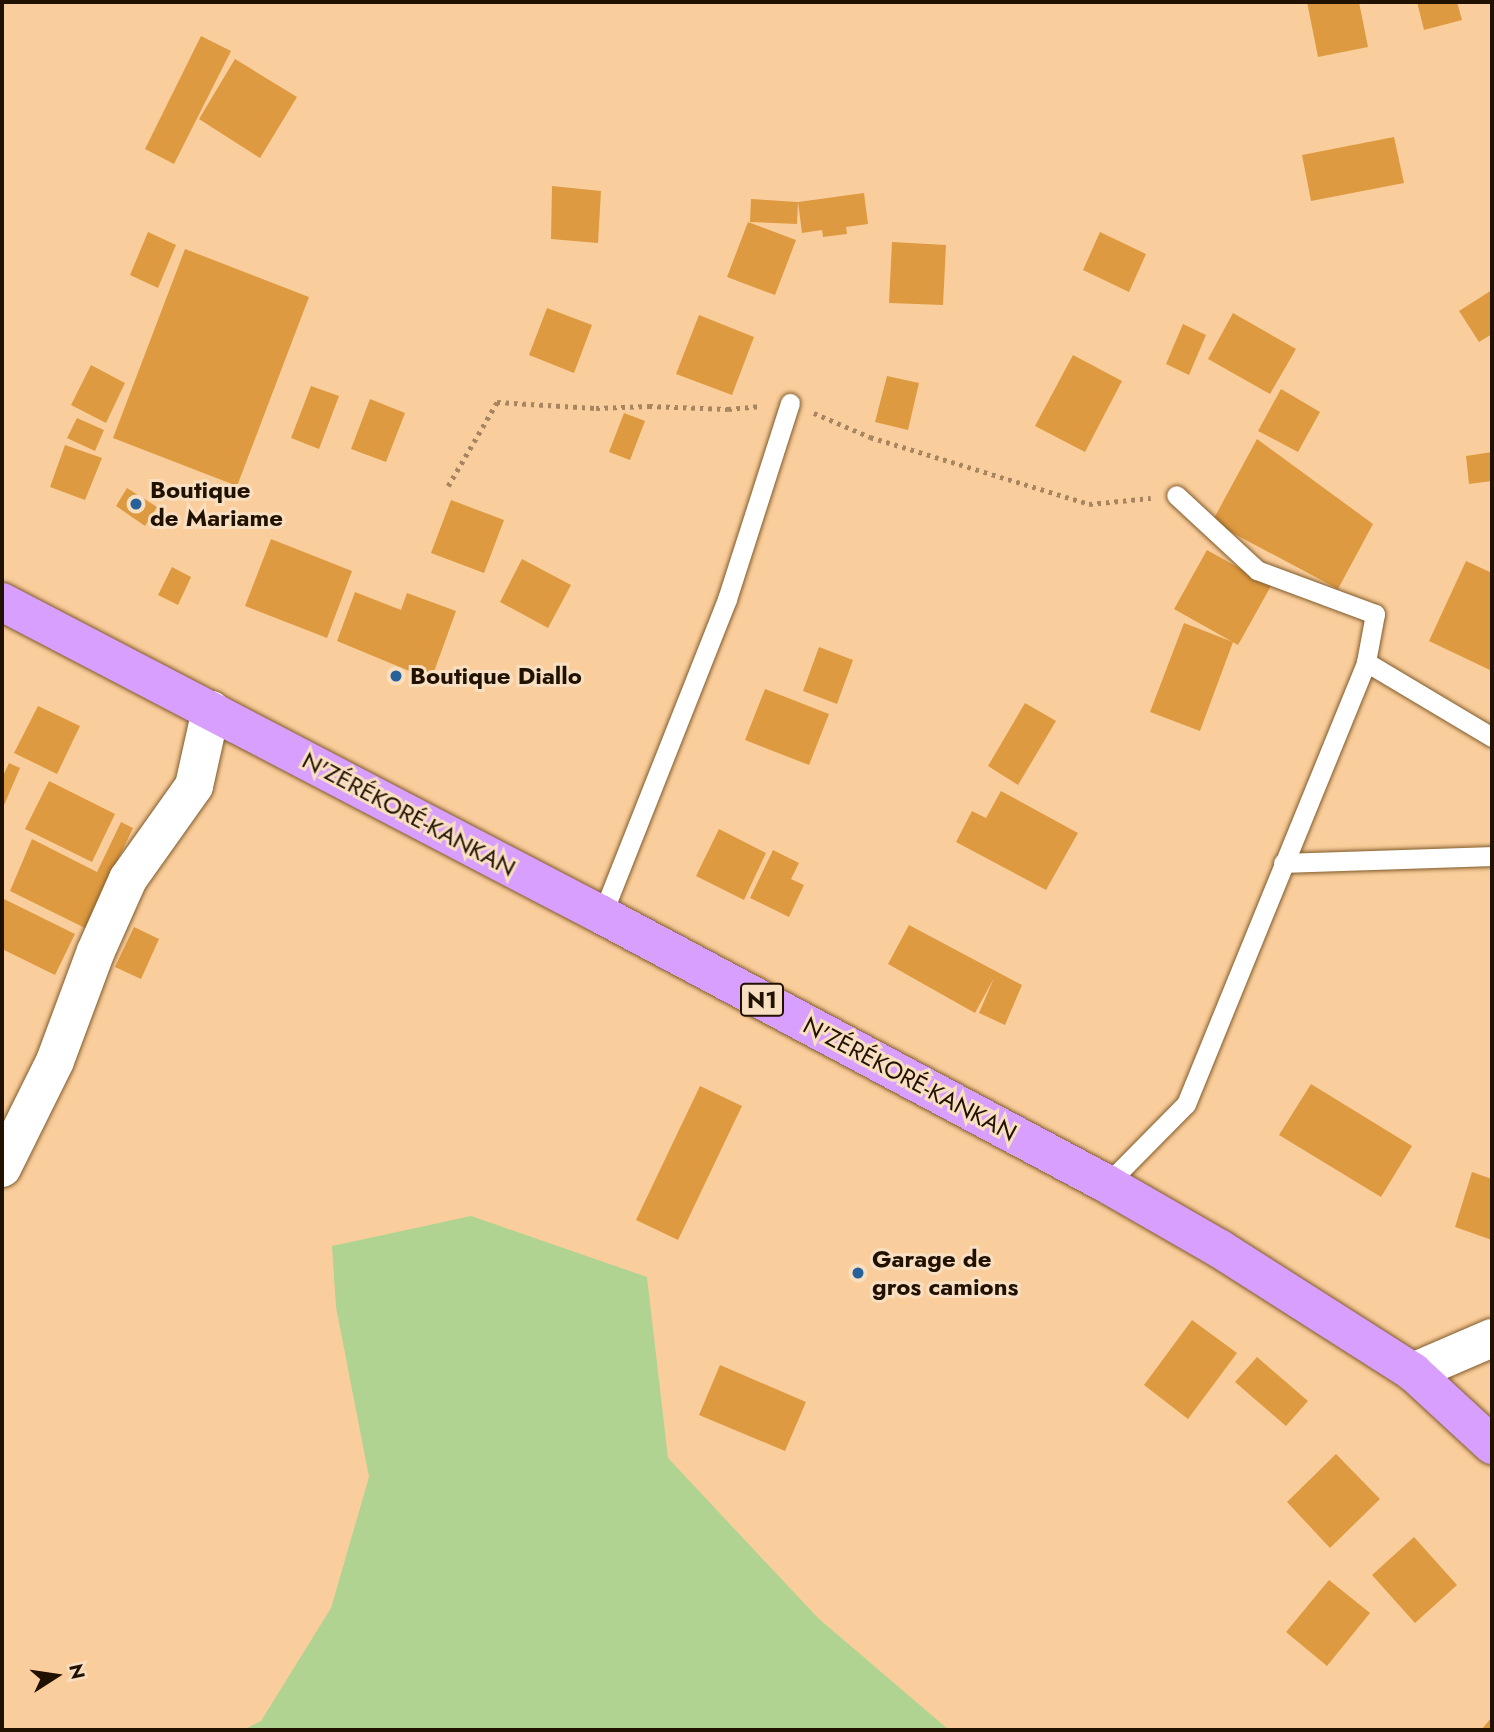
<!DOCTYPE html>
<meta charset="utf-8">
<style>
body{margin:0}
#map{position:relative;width:1494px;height:1732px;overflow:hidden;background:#face9c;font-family:Jost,sans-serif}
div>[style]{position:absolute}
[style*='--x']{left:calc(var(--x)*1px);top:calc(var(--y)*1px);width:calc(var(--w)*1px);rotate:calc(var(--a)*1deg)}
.green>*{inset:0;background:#b1d391}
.building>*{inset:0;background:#de9a40}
.path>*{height:4.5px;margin-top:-2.25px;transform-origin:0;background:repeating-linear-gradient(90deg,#a68560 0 3.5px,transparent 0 8.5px)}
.roads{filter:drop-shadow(0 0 2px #805a2a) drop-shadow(0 0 2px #805a2a)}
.service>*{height:19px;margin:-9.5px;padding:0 9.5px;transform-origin:9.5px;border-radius:9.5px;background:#fff}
.minor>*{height:38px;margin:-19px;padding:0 19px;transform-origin:19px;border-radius:19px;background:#fff}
.trunk>*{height:38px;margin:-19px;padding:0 19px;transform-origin:19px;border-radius:19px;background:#d89ffe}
.dots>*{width:19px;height:19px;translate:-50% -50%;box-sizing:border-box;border:4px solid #f9dfc1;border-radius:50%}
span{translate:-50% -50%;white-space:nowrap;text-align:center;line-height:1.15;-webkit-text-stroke:6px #f9dfc1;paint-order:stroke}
.shield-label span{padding:2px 5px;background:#f9dfc1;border:2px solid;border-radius:5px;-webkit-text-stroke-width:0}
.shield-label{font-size:23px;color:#201101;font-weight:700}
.poi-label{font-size:24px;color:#201101;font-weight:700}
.left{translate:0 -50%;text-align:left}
.street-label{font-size:24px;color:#201101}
.frame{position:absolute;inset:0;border:4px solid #201101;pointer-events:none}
.north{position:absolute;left:21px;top:1641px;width:70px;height:70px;-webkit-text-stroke:5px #f9dfc1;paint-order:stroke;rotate:78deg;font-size:19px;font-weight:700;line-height:28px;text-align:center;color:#201101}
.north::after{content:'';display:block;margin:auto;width:24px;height:32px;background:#201101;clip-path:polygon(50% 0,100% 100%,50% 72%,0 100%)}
</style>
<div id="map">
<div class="green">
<i style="clip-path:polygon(471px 1216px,647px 1277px,668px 1458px,818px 1618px,949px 1730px,243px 1730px,261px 1721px,331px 1608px,369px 1477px,336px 1307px,332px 1246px)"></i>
</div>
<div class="building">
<i style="clip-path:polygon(1307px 2px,1359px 2px,1368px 47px,1318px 57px)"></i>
<i style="clip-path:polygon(1417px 2px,1457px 2px,1462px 20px,1424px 30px)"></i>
<i style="clip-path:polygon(201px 36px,231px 51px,174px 164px,145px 149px)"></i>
<i style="clip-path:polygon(235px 59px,297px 97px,260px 158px,199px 119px)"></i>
<i style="clip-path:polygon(1394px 137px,1404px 183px,1311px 201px,1302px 155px)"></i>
<i style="clip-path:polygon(552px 186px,601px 191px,598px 243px,551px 239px)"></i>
<i style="clip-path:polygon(864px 193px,868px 224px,846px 227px,847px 234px,823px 237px,822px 230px,802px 233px,798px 202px,797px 224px,750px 222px,751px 199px,798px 202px)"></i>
<i style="clip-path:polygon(748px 222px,796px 240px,775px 295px,727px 277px)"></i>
<i style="clip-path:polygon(148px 232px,176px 245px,158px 288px,130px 275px)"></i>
<i style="clip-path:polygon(1100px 232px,1146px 254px,1129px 292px,1083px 270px)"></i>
<i style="clip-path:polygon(892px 242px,946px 245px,943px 305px,889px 303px)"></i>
<i style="clip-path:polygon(185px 249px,309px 297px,237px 486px,113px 438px)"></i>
<i style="clip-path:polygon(1492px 290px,1492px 334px,1479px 342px,1459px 311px)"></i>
<i style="clip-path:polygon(547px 308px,592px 325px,574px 373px,529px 355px)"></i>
<i style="clip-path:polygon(1233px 313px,1296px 349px,1270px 394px,1208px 359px)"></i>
<i style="clip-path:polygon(699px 315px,754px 337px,732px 395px,676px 374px)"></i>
<i style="clip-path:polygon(1183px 324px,1206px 335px,1189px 375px,1166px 364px)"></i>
<i style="clip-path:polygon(1073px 355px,1122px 381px,1085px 452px,1035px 426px)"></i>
<i style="clip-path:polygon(91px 365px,125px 383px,106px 423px,71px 405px)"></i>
<i style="clip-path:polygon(887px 376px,919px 383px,908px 430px,875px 422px)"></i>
<i style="clip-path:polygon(311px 386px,339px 396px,319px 449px,291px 438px)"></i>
<i style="clip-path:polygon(1281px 389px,1320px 412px,1298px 452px,1258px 431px)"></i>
<i style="clip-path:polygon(370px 399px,405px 413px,386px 462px,351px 449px)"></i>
<i style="clip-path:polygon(624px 413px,645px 421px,630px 460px,609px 452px)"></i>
<i style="clip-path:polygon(77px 418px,104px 430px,95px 451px,67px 438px)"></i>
<i style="clip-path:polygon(1257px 439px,1373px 524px,1338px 589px,1212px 522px)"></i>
<i style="clip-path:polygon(65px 445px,102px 458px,85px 500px,50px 487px)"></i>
<i style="clip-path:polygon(1492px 452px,1492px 481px,1469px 484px,1466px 456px)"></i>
<i style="clip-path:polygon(127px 488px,157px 507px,145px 526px,116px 506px)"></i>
<i style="clip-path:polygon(451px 500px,504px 520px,484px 573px,431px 553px)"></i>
<i style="clip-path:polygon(271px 539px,352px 571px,327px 638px,245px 606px)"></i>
<i style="clip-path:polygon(1207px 550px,1271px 586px,1238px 645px,1174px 609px)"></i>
<i style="clip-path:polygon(522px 559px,571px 585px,548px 628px,500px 602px)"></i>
<i style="clip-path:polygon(1466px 561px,1492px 573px,1492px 671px,1429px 641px)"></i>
<i style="clip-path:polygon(172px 567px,191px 577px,178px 605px,158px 595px)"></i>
<i style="clip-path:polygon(355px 592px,401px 610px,407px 593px,456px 611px,431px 680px,337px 641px)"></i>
<i style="clip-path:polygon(1184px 623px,1233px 642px,1200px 731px,1150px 712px)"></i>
<i style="clip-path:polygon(819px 647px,853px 660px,837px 704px,803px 691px)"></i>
<i style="clip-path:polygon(765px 689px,829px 714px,809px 765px,745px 740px)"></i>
<i style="clip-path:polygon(1025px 703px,1056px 721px,1018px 785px,988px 766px)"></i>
<i style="clip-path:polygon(38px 706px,80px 726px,57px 774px,14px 753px)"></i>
<i style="clip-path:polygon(9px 763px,20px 768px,2px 810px,2px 778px)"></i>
<i style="clip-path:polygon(49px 781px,115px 814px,92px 862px,25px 829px)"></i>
<i style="clip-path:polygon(1001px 791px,1078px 833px,1046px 890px,956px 842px,972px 811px,986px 818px)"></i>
<i style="clip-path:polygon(121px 822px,133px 828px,85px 928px,10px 891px,32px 839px,97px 872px)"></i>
<i style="clip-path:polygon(719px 829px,766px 853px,744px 900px,696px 876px)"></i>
<i style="clip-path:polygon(773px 850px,799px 863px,791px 879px,804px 885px,789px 917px,750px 898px)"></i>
<i style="clip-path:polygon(2px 898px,75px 934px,55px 975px,2px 949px)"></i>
<i style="clip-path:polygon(909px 925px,1022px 985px,1005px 1025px,979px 1013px,994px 978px,975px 1013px,888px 964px)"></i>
<i style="clip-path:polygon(134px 927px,159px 939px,141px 979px,115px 967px)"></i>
<i style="clip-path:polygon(1311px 1084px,1412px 1146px,1381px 1197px,1279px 1135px)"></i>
<i style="clip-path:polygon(700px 1086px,742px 1106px,678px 1240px,636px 1220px)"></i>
<i style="clip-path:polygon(1472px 1172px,1492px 1179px,1492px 1240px,1455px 1227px)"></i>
<i style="clip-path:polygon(1192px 1320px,1237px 1353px,1188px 1419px,1144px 1385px)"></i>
<i style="clip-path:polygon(1257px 1357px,1308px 1401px,1286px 1426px,1235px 1382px)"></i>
<i style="clip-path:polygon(720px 1365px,806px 1402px,785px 1451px,699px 1415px)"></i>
<i style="clip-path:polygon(1336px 1454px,1380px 1499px,1330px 1548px,1287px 1502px)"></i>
<i style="clip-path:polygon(1414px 1537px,1457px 1585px,1415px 1623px,1372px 1575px)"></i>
<i style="clip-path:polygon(1329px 1580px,1370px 1613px,1327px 1666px,1286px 1632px)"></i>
<i style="clip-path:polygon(1492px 1717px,1492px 1730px,1481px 1730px)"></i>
</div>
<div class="path">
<i style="--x:814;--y:413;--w:61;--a:23.2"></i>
<i style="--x:870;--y:437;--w:229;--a:17"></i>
<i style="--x:1089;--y:504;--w:62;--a:-5.5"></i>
<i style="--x:448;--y:486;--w:97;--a:-59.7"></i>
<i style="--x:497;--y:402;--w:99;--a:3.5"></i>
<i style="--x:596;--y:408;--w:53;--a:-2.2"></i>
<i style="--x:649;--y:406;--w:79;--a:2.2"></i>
<i style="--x:728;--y:409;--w:34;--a:-5"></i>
</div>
<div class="roads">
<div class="service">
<i style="--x:1366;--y:662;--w:147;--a:30.8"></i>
<i style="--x:1283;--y:863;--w:209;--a:-1.9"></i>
<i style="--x:602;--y:915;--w:340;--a:-68.4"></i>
<i style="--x:727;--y:599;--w:206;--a:-72.2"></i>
<i style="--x:1107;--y:1184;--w:112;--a:-45.4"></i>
<i style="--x:1186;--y:1104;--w:477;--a:-67.8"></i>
<i style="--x:1366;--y:662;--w:49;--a:-79.4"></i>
<i style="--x:1375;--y:614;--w:126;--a:-159.6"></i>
<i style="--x:1257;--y:570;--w:110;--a:-137.2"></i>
</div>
<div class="minor">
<i style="--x:2;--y:1168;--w:119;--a:-63.6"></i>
<i style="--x:55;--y:1061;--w:117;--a:-69.6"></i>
<i style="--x:96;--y:951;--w:79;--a:-66"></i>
<i style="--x:128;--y:879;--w:114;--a:-54.6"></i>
<i style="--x:194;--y:786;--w:78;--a:-77.4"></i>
<i style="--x:1413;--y:1372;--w:86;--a:-23.3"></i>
</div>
<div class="trunk">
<i style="--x:2;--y:602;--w:677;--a:27.55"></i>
<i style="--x:602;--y:915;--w:572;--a:28.04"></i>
<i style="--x:1107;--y:1184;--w:130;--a:29.9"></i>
<i style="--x:1220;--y:1249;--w:229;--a:32.5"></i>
<i style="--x:1413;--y:1372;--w:108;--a:42.7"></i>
</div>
</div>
<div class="dots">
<i style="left:136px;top:504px;background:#276199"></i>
<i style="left:396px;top:676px;background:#276199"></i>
<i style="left:858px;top:1273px;background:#276199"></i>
</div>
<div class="shield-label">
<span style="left:762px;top:1000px">N1</span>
</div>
<div class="poi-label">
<span class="left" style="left:150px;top:504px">Boutique<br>de Mariame</span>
<span class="left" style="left:410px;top:676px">Boutique Diallo</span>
<span class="left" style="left:872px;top:1273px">Garage de<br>gros camions</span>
</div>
<div class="street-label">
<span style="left:409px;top:814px;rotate:28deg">N'ZÉRÉKORÉ-KANKAN</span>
<span style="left:910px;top:1079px;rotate:28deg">N'ZÉRÉKORÉ-KANKAN</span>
</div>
<div class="frame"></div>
<div class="north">N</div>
</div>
